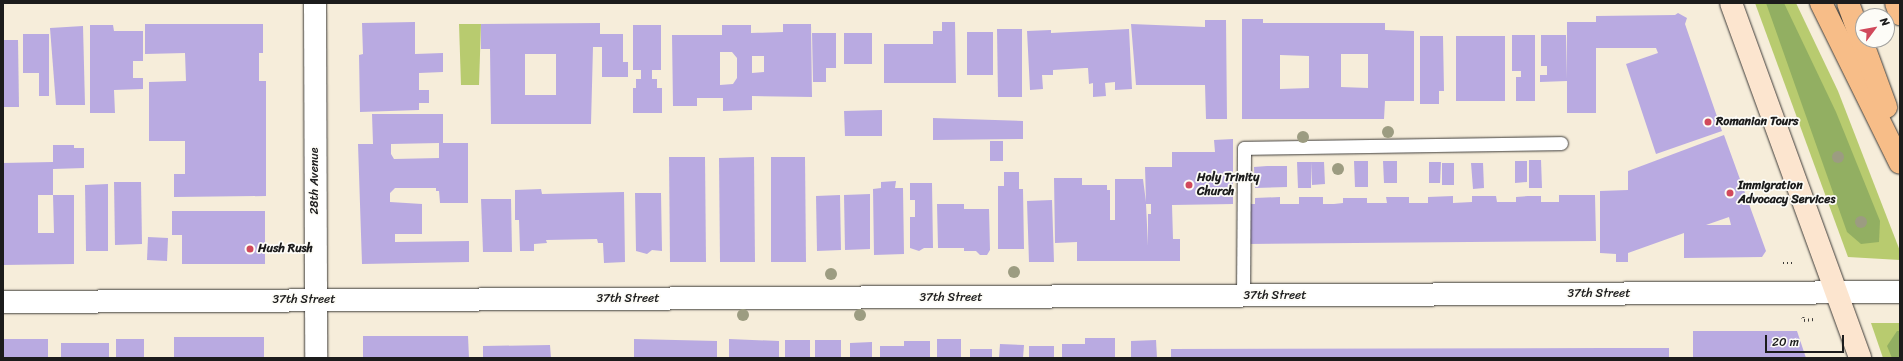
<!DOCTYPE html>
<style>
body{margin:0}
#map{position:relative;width:1903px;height:361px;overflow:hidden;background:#f6edda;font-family:Sriracha,sans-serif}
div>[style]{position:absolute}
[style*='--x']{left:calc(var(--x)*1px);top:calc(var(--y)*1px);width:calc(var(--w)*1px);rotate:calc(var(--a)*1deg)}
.green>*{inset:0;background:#b8cb6f}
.forest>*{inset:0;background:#92af62}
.building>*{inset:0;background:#b9aae1}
.path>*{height:2.5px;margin-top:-1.25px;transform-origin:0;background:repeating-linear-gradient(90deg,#3d3b38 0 1px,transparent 0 4px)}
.roads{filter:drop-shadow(0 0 1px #3d3b38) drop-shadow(0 0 1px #3d3b38)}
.service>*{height:13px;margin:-6.5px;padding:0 6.5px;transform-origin:6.5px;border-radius:6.5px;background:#fff}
.minor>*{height:22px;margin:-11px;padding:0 11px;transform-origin:11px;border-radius:11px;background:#fff}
.secondary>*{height:22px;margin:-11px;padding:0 11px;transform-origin:11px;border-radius:11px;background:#fce5cf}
.motorway>*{height:22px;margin:-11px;padding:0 11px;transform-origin:11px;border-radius:11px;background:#f7bd88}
.trees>*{width:12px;height:12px;margin:-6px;border-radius:50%;background:#9c9c81}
.dots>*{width:11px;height:11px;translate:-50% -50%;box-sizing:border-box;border:2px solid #fdfcf7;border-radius:50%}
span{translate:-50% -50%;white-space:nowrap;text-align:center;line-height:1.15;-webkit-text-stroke:3.5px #fdfcf7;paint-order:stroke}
.poi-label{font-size:12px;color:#1c1c1c;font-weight:700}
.left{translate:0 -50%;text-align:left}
.street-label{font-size:12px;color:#1c1c1c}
.frame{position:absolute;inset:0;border:4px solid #1c1c1c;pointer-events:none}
.north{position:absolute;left:1855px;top:8px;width:40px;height:40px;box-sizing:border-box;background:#fdfcf7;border:1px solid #a3a29f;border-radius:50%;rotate:58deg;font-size:11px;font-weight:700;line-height:16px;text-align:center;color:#1c1c1c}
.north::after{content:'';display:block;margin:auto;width:14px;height:18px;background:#d1495b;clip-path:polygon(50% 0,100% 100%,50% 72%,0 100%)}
.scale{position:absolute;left:1765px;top:335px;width:79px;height:18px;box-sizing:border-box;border:2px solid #1c1c1c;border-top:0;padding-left:5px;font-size:12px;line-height:14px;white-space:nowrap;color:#1c1c1c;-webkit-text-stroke:3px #fdfcf7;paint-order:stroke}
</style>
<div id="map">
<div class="green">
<i style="clip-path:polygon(1755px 3px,1796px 3px,1838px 91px,1900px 251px,1900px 260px,1848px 257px)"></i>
<i style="clip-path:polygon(459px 24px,481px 24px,479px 85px,461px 85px)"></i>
<i style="clip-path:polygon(1871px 323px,1900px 323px,1900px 358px,1883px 358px)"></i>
</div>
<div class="forest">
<i style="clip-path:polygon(1766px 3px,1784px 3px,1836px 112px,1880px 221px,1879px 242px,1861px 244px,1847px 232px)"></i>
<i style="clip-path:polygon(1897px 331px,1900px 331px,1900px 358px,1892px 358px,1887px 346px)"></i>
</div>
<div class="building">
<i style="clip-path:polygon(1678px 13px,1687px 18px,1685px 24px,1722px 131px,1656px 154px,1626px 64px,1658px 53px,1656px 48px,1596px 48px,1596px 113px,1567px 113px,1567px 81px,1540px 82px,1540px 75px,1547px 75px,1547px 66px,1541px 66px,1541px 35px,1566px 35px,1567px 79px,1567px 22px,1596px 22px,1596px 16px,1675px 15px)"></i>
<i style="clip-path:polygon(evenodd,1242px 19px,1263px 19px,1263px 23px,1385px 23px,1385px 30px,1414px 31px,1414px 101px,1385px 101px,1384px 119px,1242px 119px,1242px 19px,1341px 54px,1368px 54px,1368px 88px,1341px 87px,1341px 54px,1242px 19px,1280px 55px,1309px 56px,1309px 88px,1280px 89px,1280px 55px)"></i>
<i style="clip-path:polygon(1205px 20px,1226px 20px,1227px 119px,1206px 119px,1205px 85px,1136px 85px,1131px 24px,1205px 27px)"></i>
<i style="clip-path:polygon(415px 22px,415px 54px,443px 53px,443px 72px,419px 73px,419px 90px,429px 90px,429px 103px,419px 103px,419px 110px,360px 112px,359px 55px,363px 54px,362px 23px)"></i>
<i style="clip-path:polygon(942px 22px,955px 22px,956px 83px,884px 83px,884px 44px,933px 44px,933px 31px,942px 31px)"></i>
<i style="clip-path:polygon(evenodd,600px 23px,600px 34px,623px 34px,623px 62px,628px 62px,628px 77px,602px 77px,602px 47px,593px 47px,591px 124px,491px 124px,490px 49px,481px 49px,481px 24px,600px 23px,525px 54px,556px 54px,556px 95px,525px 95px,525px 54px)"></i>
<i style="clip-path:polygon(145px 24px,263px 24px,263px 53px,259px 53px,259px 81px,266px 81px,266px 196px,174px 197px,174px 174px,185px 174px,185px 141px,149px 141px,149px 82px,186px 81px,185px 53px,145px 54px)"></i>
<i style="clip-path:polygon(evenodd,783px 24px,811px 24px,812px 97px,752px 96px,752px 110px,723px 111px,723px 98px,697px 98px,697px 106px,673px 106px,672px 35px,722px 35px,722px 25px,751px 25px,751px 33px,783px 32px,783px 24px,720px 52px,732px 52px,737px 58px,737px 78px,733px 84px,720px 85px,720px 52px,783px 24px,752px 56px,764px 56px,764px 72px,752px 73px,752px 56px)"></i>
<i style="clip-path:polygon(90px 25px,113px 25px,114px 31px,143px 31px,143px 61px,133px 61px,133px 78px,143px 78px,143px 89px,114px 90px,115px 113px,90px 113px)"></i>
<i style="clip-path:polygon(633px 25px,661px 25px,661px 70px,652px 70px,652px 79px,657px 79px,657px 88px,662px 88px,662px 113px,633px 113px,633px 88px,636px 88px,636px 79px,641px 79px,641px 70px,633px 70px)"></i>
<i style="clip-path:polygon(83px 26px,85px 105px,56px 105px,50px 28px)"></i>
<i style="clip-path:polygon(997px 29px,1022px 29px,1022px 97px,998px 97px)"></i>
<i style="clip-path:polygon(1129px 29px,1132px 89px,1115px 90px,1115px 82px,1105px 83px,1106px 96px,1093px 97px,1093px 83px,1089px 84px,1088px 68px,1085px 68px,1053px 70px,1053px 75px,1042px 75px,1043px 89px,1030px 90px,1027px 31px,1051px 30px,1051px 33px)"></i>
<i style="clip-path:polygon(967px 32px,993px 32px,993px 75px,967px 75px)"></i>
<i style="clip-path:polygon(812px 33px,836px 33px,836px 68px,826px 68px,826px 82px,813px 82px)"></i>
<i style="clip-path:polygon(844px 33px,872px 33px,872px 64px,844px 64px)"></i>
<i style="clip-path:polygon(23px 34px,49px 34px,49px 96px,39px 96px,39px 73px,23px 73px)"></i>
<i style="clip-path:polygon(1512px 35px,1535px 35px,1535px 101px,1516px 101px,1516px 77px,1521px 77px,1521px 71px,1512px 71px)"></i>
<i style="clip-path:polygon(1420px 36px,1443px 36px,1444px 91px,1439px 91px,1439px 104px,1420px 104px)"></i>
<i style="clip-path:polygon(1456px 36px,1505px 36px,1505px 101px,1456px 101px)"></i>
<i style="clip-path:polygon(3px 40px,18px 40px,19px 107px,3px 107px)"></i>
<i style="clip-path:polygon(882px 110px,882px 136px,845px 136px,844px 111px)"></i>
<i style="clip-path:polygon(evenodd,372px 114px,443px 114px,443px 143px,468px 143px,468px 203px,440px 203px,439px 191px,436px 191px,436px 188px,395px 188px,390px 193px,390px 202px,422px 204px,422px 234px,395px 234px,395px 242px,469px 241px,469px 262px,362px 264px,358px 144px,373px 144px,372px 114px,439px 143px,439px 158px,394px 159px,391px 154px,391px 144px,439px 143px)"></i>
<i style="clip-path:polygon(933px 118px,1023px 121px,1023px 139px,933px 140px)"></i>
<i style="clip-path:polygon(evenodd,1724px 135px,1766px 251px,1762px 257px,1684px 258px,1684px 233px,1628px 253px,1628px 262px,1616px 262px,1616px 254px,1600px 253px,1600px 191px,1628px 190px,1628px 171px,1724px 135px,1729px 217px,1731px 225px,1706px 225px,1729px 217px)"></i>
<i style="clip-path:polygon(evenodd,1233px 139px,1233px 204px,1172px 205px,1173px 239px,1180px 239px,1180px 261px,1077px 261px,1077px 242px,1055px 243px,1054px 178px,1082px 178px,1082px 185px,1107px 185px,1107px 190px,1110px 190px,1110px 220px,1115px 220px,1115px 228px,1115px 179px,1143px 179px,1146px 202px,1145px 167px,1172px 167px,1172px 152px,1215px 152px,1214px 140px,1233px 139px,1146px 204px,1151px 204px,1151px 214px,1148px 214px,1148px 246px,1146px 204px)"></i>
<i style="clip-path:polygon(990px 141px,1003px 141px,1003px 161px,990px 161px)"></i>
<i style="clip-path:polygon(evenodd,53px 145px,74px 145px,74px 148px,84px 148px,84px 168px,53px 169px,53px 195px,74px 195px,74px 264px,3px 265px,3px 163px,53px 162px,53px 145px,38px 195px,53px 195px,54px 233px,38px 233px,38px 195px)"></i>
<i style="clip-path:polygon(669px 157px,705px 157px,706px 262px,670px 262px)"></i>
<i style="clip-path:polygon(754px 157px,755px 262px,720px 262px,719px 158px)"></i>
<i style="clip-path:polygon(771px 157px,805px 157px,806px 262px,771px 262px)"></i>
<i style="clip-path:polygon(1529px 160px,1541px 160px,1542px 188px,1529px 188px)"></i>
<i style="clip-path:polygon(1354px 161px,1368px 161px,1368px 187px,1355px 187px)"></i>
<i style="clip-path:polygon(1383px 161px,1397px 161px,1397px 183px,1384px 183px)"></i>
<i style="clip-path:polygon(1515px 161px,1527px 161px,1527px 182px,1515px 183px)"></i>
<i style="clip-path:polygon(1297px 162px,1311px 162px,1311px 188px,1298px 188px)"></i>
<i style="clip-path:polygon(1311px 162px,1324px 162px,1325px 184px,1312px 185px)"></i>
<i style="clip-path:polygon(1429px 162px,1441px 162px,1440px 183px,1429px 183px)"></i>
<i style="clip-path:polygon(1442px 163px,1454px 163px,1454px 185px,1442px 185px)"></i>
<i style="clip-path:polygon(1471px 163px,1483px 163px,1484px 188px,1473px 189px)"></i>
<i style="clip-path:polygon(1267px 166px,1287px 166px,1287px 187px,1255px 188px,1254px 167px)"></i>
<i style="clip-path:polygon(1004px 172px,1019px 172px,1019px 189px,1023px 189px,1024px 249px,998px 249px,998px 186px,1004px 186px)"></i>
<i style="clip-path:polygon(896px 181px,895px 188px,903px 188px,904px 254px,874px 255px,873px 189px,881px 188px,881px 182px)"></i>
<i style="clip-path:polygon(114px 182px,141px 182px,142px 244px,115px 245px)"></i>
<i style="clip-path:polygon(910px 183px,932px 183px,933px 248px,924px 248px,919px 251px,910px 248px,910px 217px,915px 217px,915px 200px,910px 200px)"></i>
<i style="clip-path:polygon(108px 184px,108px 251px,86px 251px,85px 185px)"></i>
<i style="clip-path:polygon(541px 189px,542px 194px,624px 192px,625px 262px,604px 263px,603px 243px,598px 243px,597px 239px,546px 240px,547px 243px,534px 244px,534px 251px,520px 251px,519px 220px,515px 220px,515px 190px)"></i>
<i style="clip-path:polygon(635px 193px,661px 193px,662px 251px,652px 250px,647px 254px,636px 251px)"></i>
<i style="clip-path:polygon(870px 194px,870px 249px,845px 250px,844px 195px)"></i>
<i style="clip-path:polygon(840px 195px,841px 250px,817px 251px,816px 196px)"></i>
<i style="clip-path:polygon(1559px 195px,1595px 195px,1596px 241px,1248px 244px,1247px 204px,1255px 204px,1255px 198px,1280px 197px,1280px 204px,1299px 204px,1299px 197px,1323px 197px,1323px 204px,1334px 204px,1343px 203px,1343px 198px,1367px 198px,1367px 203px,1387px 203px,1386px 197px,1409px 197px,1409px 203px,1428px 203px,1428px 197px,1453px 196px,1453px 203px,1472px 202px,1472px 196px,1496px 196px,1497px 202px,1516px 202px,1516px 197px,1528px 196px,1541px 196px,1541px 202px,1559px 202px)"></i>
<i style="clip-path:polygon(481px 199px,511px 199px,512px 252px,483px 252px)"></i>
<i style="clip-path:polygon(1052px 200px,1054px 262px,1029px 262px,1027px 201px)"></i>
<i style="clip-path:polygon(937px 204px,964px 204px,964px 209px,989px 209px,990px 250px,987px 255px,980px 255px,976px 251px,964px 251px,964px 248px,938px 248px)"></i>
<i style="clip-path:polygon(172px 211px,265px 211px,265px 264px,182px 264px,182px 235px,172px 235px)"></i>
<i style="clip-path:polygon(148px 237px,168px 238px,167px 261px,147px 260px)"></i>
<i style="clip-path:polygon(1693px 331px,1797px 331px,1806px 358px,1693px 358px)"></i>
<i style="clip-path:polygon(363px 336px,468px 336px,469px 358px,363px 358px)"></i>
<i style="clip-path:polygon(174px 337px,264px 337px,264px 358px,174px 358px)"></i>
<i style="clip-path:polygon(1085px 338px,1115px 338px,1115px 358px,1062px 358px,1062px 344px,1085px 344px)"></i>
<i style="clip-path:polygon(3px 339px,48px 339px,48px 358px,3px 358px)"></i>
<i style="clip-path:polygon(116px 339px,144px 339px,144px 358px,116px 358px)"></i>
<i style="clip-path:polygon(634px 339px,717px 341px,717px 358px,634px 358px)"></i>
<i style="clip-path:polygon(729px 339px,779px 341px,779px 358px,729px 358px)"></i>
<i style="clip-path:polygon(937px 339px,961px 339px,961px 358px,937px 358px)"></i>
<i style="clip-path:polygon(785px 340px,810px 340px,810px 358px,785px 358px)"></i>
<i style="clip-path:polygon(815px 340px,841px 340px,841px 358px,815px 358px)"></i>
<i style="clip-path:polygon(1156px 340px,1157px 358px,1131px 358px,1131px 341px)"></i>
<i style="clip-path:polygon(904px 341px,930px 341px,930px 358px,880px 358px,880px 346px,904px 346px)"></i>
<i style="clip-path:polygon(872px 342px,872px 358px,850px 358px,850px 343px)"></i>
<i style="clip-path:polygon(61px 343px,109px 343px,109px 358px,61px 358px)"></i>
<i style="clip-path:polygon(1000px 344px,1024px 345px,1023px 358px,999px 358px)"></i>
<i style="clip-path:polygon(550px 345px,551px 358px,483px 358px,483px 346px)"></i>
<i style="clip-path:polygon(1029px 346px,1054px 346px,1054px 358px,1029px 358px)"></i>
<i style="clip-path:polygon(1604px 348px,1669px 348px,1669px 358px,1171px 358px,1171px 349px)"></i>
<i style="clip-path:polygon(970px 349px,992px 349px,992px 358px,970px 358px)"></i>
</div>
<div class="path">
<i style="--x:1783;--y:263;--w:9;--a:0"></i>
<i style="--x:1803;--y:317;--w:3;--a:72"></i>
<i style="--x:1804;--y:320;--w:10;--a:-6"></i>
</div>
<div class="roads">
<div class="service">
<i style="--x:1243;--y:296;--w:148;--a:-89.6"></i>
<i style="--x:1244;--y:148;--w:317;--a:-0.9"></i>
</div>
<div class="minor">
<i style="--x:315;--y:3;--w:355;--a:89.8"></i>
<i style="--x:3;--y:302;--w:1897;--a:-0.3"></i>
</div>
<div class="secondary">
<i style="--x:1731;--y:3;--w:378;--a:70"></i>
</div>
<div class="motorway">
<i style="--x:1821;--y:3;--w:178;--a:63.7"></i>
<i style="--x:1848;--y:3;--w:111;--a:69.9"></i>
<i style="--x:1896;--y:3;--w:12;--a:70"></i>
</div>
</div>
<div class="trees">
<i style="left:1388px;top:132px"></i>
<i style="left:1303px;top:137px"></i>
<i style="left:1838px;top:157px"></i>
<i style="left:1338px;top:169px"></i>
<i style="left:1861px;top:222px"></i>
<i style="left:1014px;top:272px"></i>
<i style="left:831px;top:274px"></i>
<i style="left:743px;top:315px"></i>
<i style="left:860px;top:315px"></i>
</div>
<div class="dots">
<i style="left:1708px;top:122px;background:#d1495b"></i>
<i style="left:1189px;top:185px;background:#d1495b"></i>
<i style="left:1730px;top:193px;background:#d1495b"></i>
<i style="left:250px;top:249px;background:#d1495b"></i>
</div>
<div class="poi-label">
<span class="left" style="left:1716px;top:122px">Romanian Tours</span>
<span class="left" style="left:1197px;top:185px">Holy Trinity<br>Church</span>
<span class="left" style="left:1738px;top:193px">Immigration<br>Advocacy Services</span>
<span class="left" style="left:258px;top:249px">Hush Rush</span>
</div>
<div class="street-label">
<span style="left:315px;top:181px;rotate:-90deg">28th Avenue</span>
<span style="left:1599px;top:294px">37th Street</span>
<span style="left:1275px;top:296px">37th Street</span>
<span style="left:951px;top:298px">37th Street</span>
<span style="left:628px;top:299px">37th Street</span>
<span style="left:304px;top:300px">37th Street</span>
</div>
<div class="frame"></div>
<div class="north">N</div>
<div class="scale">20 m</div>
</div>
